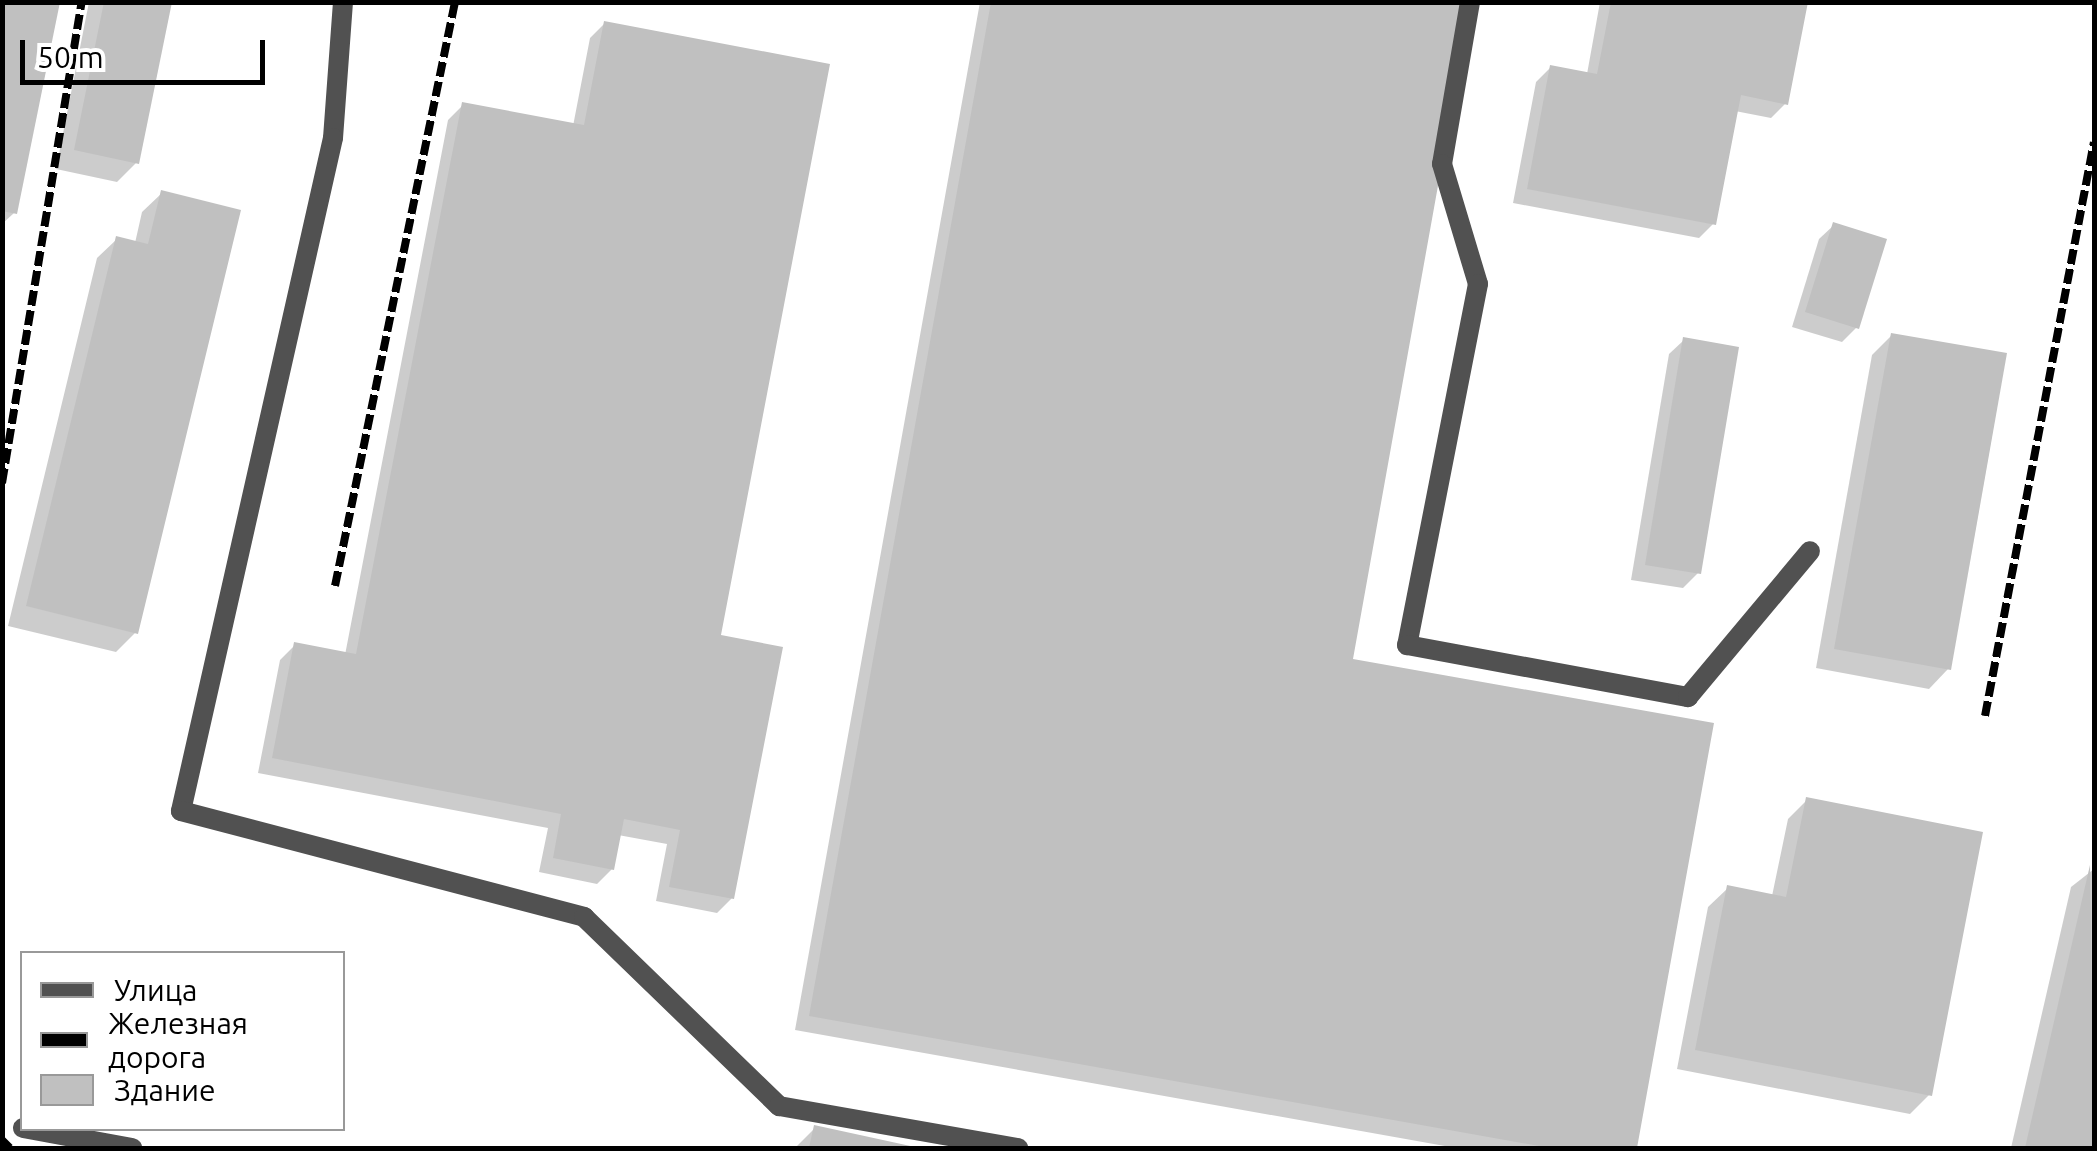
<!DOCTYPE html>
<meta charset="utf-8">
<style>
body{margin:0}
#map{position:relative;width:2097px;height:1151px;overflow:hidden;background:#fff;font-family:Ubuntu,sans-serif}
div>[style]{position:absolute}
[style*='--x']{left:calc(var(--x)*1px);top:calc(var(--y)*1px);width:calc(var(--w)*1px);rotate:calc(var(--a)*1deg)}
.shadow>*{inset:0;background:#0003}
.building>*{inset:0;background:#c0c0c0}
.service>*{height:20px;margin:-10px;padding:0 10px;transform-origin:10px;border-radius:10px;background:#515151}
.minor>*{height:20px;margin:-10px;padding:0 10px;transform-origin:10px;border-radius:10px;background:#515151}
.rail>*{height:8px;margin-top:-4px;transform-origin:0;background:repeating-linear-gradient(90deg,#000 0 15px,transparent 0 20px)}
span{translate:-50% -50%;white-space:nowrap;text-align:center;line-height:1.15;-webkit-text-stroke:10px #fff;paint-order:stroke}
.frame{position:absolute;inset:0;border:5px solid #000;pointer-events:none}
.legend{position:absolute;left:20px;top:951px;width:325px;height:180px;box-sizing:border-box;background:#fff;border:2px solid #999;margin:0;padding:12px 18px;list-style:none;font-size:30px;color:#000}
.legend li{display:flex;align-items:center;gap:20px;height:50px}
.legend b{width:50px;border:2px solid #999}
.scale{position:absolute;left:20px;top:40px;width:245px;height:45px;box-sizing:border-box;border:5px solid #000;border-top:0;padding-left:12px;font-size:30px;line-height:35px;white-space:nowrap;color:#000;-webkit-text-stroke:8px #fff;paint-order:stroke}
</style>
<div id="map">
<div class="shadow">
<i style="clip-path:polygon(2px 2px,14px 213px,2px 224px)"></i>
<i style="clip-path:polygon(89px 2px,169px 2px,137px 162px,117px 182px,56px 169px)"></i>
<i style="clip-path:polygon(980px 2px,1468px 2px,1350px 661px,1711px 725px,1635px 1148px,1456px 1148px,795px 1030px)"></i>
<i style="clip-path:polygon(1600px 2px,1805px 2px,1786px 103px,1771px 118px,1735px 111px,1714px 223px,1699px 238px,1513px 203px,1536px 82px,1551px 67px,1587px 74px)"></i>
<i style="clip-path:polygon(605px 23px,718px 637px,732px 898px,717px 913px,656px 901px,667px 844px,618px 835px,612px 869px,597px 884px,539px 872px,548px 828px,258px 773px,280px 660px,295px 645px,345px 655px,448px 120px,463px 105px,573px 126px,590px 38px)"></i>
<i style="clip-path:polygon(162px 193px,136px 632px,116px 652px,8px 626px,97px 258px,117px 239px,135px 243px,142px 212px)"></i>
<i style="clip-path:polygon(1834px 225px,1857px 327px,1842px 342px,1792px 327px,1819px 239px)"></i>
<i style="clip-path:polygon(1892px 335px,1948px 669px,1929px 689px,1816px 668px,1872px 355px)"></i>
<i style="clip-path:polygon(1684px 340px,1698px 573px,1683px 588px,1631px 580px,1669px 354px)"></i>
<i style="clip-path:polygon(1807px 800px,1929px 1095px,1910px 1114px,1677px 1069px,1708px 907px,1728px 888px,1772px 896px,1788px 819px)"></i>
<i style="clip-path:polygon(2094px 869px,2094px 1148px,2011px 1148px,2071px 887px)"></i>
<i style="clip-path:polygon(815px 1128px,911px 1148px,795px 1148px)"></i>
</div>
<div class="building">
<i style="clip-path:polygon(2px 2px,60px 2px,17px 214px,2px 211px)"></i>
<i style="clip-path:polygon(104px 2px,172px 2px,139px 164px,74px 150px)"></i>
<i style="clip-path:polygon(991px 2px,1471px 2px,1353px 659px,1714px 723px,1637px 1148px,1550px 1148px,809px 1016px)"></i>
<i style="clip-path:polygon(1611px 2px,1808px 2px,1788px 105px,1741px 95px,1716px 225px,1527px 189px,1550px 65px,1597px 74px)"></i>
<i style="clip-path:polygon(604px 21px,830px 64px,721px 635px,783px 647px,734px 899px,669px 887px,680px 830px,624px 819px,614px 870px,553px 858px,561px 814px,272px 758px,294px 642px,356px 654px,462px 102px,584px 125px)"></i>
<i style="clip-path:polygon(161px 190px,241px 210px,138px 634px,26px 606px,116px 236px,148px 244px)"></i>
<i style="clip-path:polygon(1833px 222px,1887px 239px,1859px 329px,1805px 312px)"></i>
<i style="clip-path:polygon(1891px 333px,2007px 353px,1951px 670px,1834px 649px)"></i>
<i style="clip-path:polygon(1683px 337px,1739px 347px,1701px 574px,1645px 565px)"></i>
<i style="clip-path:polygon(1806px 797px,1983px 832px,1932px 1096px,1695px 1050px,1727px 885px,1786px 897px)"></i>
<i style="clip-path:polygon(2090px 865px,2094px 1148px,2025px 1148px)"></i>
<i style="clip-path:polygon(814px 1125px,915px 1147px,915px 1148px,809px 1148px)"></i>
</div>
<div class="service">
<i style="--x:343;--y:2;--w:136;--a:94.2"></i>
<i style="--x:333;--y:138;--w:690;--a:102.73"></i>
<i style="--x:181;--y:811;--w:417;--a:14.7"></i>
<i style="--x:584;--y:917;--w:272;--a:44.1"></i>
<i style="--x:779;--y:1106;--w:243;--a:10"></i>
<i style="--x:1470;--y:2;--w:164;--a:99.8"></i>
<i style="--x:1442;--y:164;--w:125;--a:73.3"></i>
<i style="--x:1478;--y:284;--w:368;--a:101.1"></i>
<i style="--x:1407;--y:645;--w:286;--a:10.5"></i>
<i style="--x:1688;--y:697;--w:190;--a:-50.1"></i>
</div>
<div class="minor">
<i style="--x:23;--y:1128;--w:111;--a:10.4"></i>
</div>
<div class="rail">
<i style="--x:2;--y:483;--w:488;--a:-80.6"></i>
<i style="--x:335;--y:586;--w:596;--a:-78.39"></i>
<i style="--x:1985;--y:716;--w:584;--a:-79.25"></i>
<i style="--x:2;--y:1140;--w:11;--a:45"></i>
</div>
<div class="frame"></div>
<ul class="legend">
<li><b style="height:12px;background:#515151"></b>Улица</li>
<li><b style="height:12px;background:#000"></b>Железная дорога</li>
<li><b style="height:28px;background:#c0c0c0"></b>Здание</li>
</ul>
<div class="scale">50 m</div>
</div>
